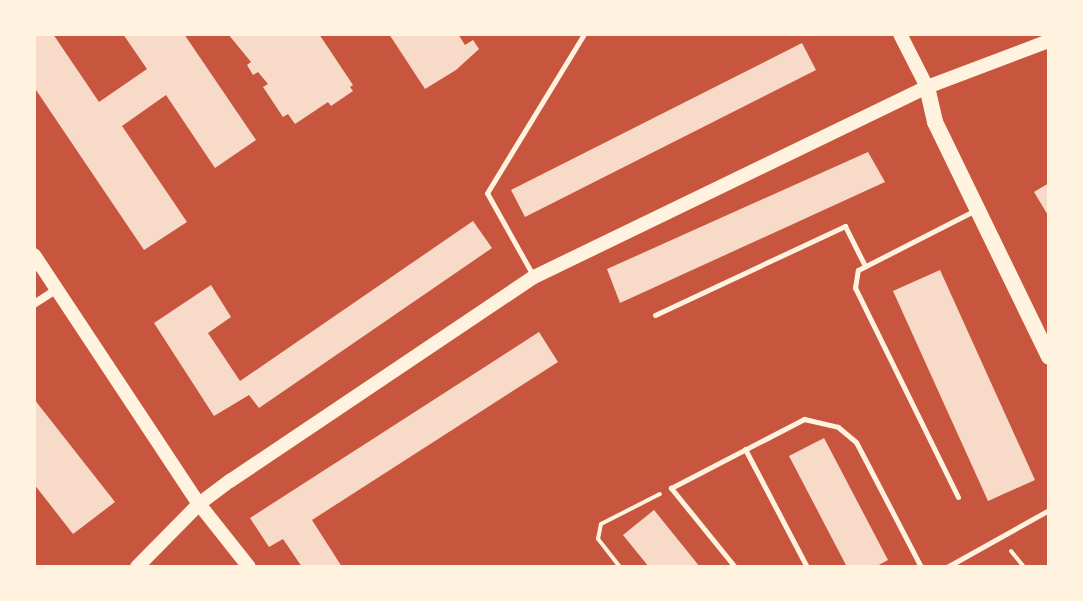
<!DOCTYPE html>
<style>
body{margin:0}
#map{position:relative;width:1083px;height:601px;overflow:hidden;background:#c8553d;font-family:"Work Sans",sans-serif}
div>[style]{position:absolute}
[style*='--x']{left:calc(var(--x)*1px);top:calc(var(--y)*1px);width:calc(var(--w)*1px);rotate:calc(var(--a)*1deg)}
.building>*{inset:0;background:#f7dbc8}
.path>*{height:4px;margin:-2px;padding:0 2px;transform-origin:2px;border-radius:2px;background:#fff3e0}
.service>*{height:5px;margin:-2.5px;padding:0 2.5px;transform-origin:2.5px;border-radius:2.5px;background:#fff3e0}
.minor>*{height:8px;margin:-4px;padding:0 4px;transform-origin:4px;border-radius:4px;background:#fff3e0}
.tertiary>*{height:14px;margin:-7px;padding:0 7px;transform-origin:7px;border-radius:7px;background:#fff3e0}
.secondary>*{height:16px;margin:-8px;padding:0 8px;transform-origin:8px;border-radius:8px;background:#fff3e0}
span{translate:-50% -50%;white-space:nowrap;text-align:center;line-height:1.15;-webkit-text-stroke:7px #fff3e0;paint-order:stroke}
.frame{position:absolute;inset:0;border:36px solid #fff3e0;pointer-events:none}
</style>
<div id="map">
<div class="building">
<i style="clip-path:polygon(34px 34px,53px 34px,99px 102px,147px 69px,123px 34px,184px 34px,256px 140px,215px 168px,166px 95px,122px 126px,187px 222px,144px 250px,34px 87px)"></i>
<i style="clip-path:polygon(228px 34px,319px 34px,353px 85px,350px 87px,353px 91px,331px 106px,328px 102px,295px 124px,288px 114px,283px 117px,263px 87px,268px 84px,258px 72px,253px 75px,247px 65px,251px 62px)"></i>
<i style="clip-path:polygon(389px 34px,458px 34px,465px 45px,473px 40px,479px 49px,456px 70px,425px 89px)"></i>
<i style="clip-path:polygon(802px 43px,816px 70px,525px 217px,511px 190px)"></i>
<i style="clip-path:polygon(868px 152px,885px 182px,620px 303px,607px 269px)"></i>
<i style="clip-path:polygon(1049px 183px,1049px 217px,1034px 192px)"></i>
<i style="clip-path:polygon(473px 221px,492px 248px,259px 408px,249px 395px,214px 416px,154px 323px,211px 285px,231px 317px,208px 333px,240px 381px)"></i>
<i style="clip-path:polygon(940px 270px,1035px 480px,988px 501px,893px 291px)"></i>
<i style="clip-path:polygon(539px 332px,558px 362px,312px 520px,342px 567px,302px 567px,283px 539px,269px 547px,250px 518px)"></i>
<i style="clip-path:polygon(34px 399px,115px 502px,73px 534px,34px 484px)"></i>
<i style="clip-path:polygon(824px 438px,888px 560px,875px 567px,847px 567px,789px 456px)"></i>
<i style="clip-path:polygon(654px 510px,700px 567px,649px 567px,623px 535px)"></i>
</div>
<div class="path">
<i style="--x:1011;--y:551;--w:21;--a:51"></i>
<i style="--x:620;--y:567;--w:36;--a:-128"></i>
<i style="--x:598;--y:539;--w:15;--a:-79"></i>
<i style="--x:601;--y:524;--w:66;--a:-27"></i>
</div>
<div class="service">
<i style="--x:534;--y:277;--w:96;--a:-119.2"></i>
<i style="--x:487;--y:193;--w:186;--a:-58.6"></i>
<i style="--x:655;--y:315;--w:210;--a:-25.1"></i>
<i style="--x:845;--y:226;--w:45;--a:63.4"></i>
<i style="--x:745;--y:449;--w:133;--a:62.3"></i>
<i style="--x:958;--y:497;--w:233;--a:-116.2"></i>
<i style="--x:855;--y:288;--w:18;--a:-81"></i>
<i style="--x:858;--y:270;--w:132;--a:-27"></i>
<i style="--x:735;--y:567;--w:102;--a:-129"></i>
<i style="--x:671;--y:488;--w:150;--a:-27.4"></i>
<i style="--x:804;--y:419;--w:35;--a:13"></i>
<i style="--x:838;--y:427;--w:23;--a:40"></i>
<i style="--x:856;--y:442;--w:141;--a:62.5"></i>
<i style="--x:947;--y:567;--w:117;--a:-29.2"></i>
</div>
<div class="minor">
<i style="--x:34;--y:304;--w:27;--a:-33"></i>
</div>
<div class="tertiary">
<i style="--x:900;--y:34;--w:59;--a:63"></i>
<i style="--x:34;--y:255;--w:299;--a:56.5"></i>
<i style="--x:199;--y:504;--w:80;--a:51.6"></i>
<i style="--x:137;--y:567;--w:88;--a:-45.5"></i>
<i style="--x:199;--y:504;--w:39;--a:-37"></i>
<i style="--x:230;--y:481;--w:366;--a:-33.9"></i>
<i style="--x:534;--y:277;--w:437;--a:-25.8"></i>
<i style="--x:927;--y:87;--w:130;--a:-20.7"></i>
</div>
<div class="secondary">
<i style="--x:927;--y:87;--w:36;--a:77"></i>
<i style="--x:935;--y:122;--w:261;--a:64.1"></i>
</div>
<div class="frame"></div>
</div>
